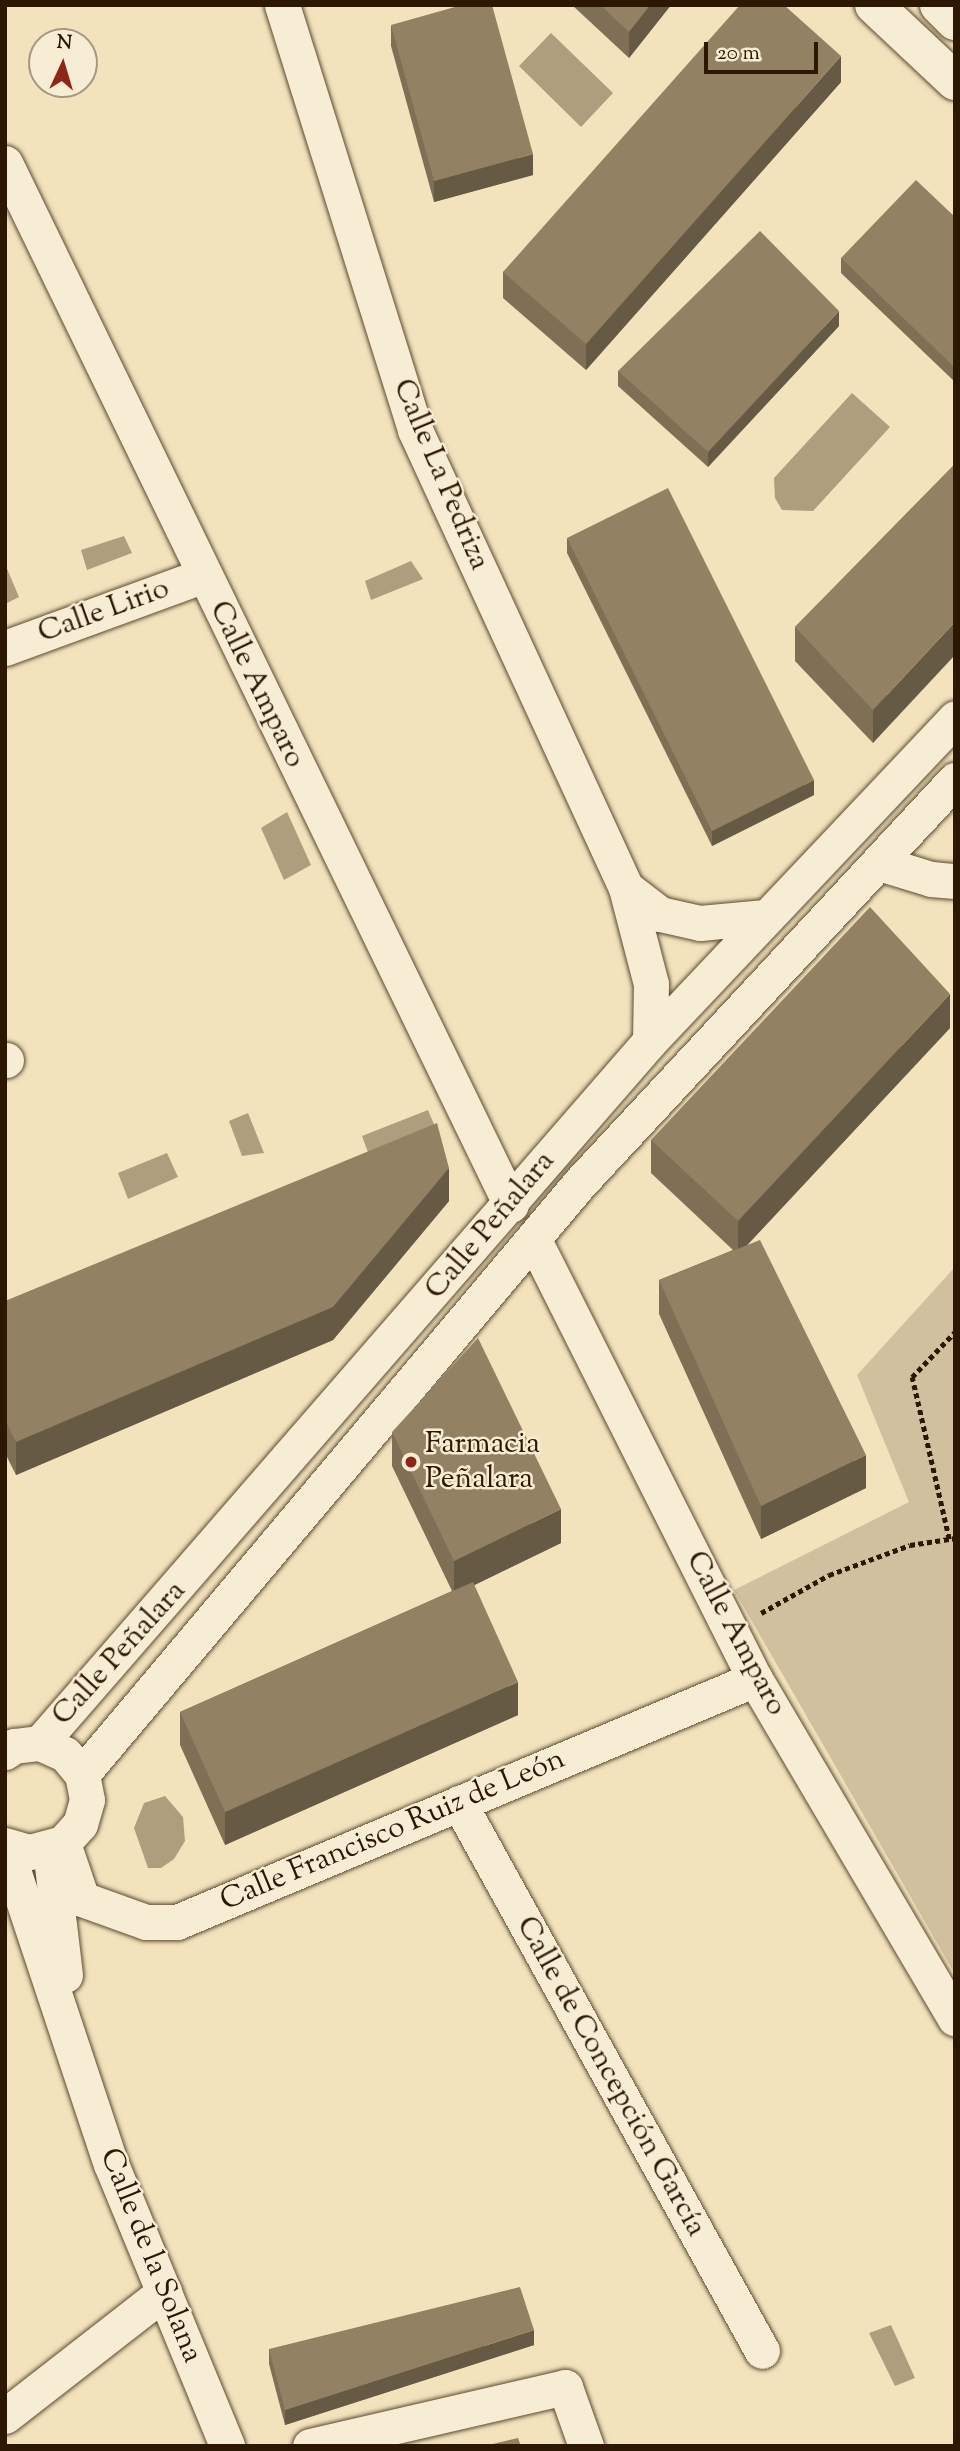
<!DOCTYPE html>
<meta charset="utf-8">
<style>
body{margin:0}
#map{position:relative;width:960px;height:2451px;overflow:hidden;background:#f2e3bd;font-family:"Sorts Mill Goudy",serif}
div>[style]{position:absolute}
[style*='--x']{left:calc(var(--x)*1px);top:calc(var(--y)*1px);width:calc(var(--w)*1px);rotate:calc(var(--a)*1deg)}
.green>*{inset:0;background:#d0c09d}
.water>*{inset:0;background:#ae9e7d}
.path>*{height:4.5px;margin-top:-2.25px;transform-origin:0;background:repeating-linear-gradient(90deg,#2b1702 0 5px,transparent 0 8.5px)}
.roads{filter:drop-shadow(0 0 2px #5d4a31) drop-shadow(0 0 2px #5d4a31)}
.street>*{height:35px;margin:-17.5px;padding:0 17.5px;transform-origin:17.5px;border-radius:17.5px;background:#f7edd4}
.secondary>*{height:38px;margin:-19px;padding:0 19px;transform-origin:19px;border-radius:19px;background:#f7edd4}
.wall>*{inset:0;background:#7e6f55}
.shaded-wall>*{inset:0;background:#665a45}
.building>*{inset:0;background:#928163}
.dots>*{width:19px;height:19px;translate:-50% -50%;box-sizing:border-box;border:4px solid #f7edd4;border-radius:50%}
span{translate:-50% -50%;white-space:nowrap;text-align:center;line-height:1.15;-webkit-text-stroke:5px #f7edd4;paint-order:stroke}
.street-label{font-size:30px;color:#2b1702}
.poi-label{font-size:30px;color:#2b1702}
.left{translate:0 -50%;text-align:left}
.frame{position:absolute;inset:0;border:7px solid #2b1702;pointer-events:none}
.north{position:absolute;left:28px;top:28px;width:70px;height:70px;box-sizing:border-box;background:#f7edd4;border:2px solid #a59780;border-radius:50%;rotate:4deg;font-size:19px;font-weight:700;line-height:28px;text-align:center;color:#2b1702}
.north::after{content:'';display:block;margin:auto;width:24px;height:32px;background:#8f2418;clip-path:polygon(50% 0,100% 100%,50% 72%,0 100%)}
.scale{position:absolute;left:704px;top:42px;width:114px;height:32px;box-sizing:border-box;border:4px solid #2b1702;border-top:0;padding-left:9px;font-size:21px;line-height:24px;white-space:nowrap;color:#2b1702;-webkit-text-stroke:5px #f7edd4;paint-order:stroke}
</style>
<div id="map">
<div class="green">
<i style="clip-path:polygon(955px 1267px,955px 1974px,734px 1590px,909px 1502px,857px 1375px)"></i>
</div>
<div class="water">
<i style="clip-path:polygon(551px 33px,613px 93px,581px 127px,519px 66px)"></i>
<i style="clip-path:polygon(852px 393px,890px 427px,813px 511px,782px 510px,775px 498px,774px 478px)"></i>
<i style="clip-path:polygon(124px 536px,132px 553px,87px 570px,81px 550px)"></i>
<i style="clip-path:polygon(411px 561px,423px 579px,371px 600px,365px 581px)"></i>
<i style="clip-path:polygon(5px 564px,19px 597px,5px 604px)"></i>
<i style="clip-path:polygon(287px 812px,311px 865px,284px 880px,261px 828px)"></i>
<i style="clip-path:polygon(428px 1110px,439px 1136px,375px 1171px,362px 1136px)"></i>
<i style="clip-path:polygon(248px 1113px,264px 1153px,242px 1156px,229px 1121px)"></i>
<i style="clip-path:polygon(167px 1153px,178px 1177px,128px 1199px,118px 1173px)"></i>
<i style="clip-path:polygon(165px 1796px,183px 1817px,185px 1841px,174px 1859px,161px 1868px,148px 1868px,134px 1828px,144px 1803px)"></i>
<i style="clip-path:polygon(891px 2325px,915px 2378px,895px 2386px,869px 2333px)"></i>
</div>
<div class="path">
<i style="--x:949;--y:1539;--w:166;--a:-102.9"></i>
<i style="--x:912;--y:1377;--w:62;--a:-46.3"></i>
<i style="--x:761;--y:1613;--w:78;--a:-29.2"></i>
<i style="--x:829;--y:1575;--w:86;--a:-20.3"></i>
<i style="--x:910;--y:1545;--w:46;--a:-8.8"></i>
</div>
<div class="roads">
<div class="street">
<i style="--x:282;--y:5;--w:445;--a:72.6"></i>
<i style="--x:415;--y:430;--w:504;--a:65.26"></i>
<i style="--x:5;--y:163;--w:1158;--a:64.1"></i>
<i style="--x:5;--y:648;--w:210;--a:-20.1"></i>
<i style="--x:879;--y:863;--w:54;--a:17.1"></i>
<i style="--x:931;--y:879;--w:24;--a:5"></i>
<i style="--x:650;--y:1041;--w:57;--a:-89"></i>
<i style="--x:651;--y:984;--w:99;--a:-104.6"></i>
<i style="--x:626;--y:888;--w:43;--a:37.4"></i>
<i style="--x:660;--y:914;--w:41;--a:12.7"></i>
<i style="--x:700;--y:923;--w:63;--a:-5.4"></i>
<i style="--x:5;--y:1060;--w:1;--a:0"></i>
<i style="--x:534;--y:1240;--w:491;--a:63.3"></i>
<i style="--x:755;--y:1679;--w:394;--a:59.5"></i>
<i style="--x:40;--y:1743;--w:930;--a:-49.01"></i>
<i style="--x:650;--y:1041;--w:444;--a:-46.6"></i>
<i style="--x:5;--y:1752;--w:11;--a:-34"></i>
<i style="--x:14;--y:1746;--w:26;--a:-7"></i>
<i style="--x:40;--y:1743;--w:27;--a:24"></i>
<i style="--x:65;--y:1754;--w:26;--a:50"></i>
<i style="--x:82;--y:1774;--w:26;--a:79"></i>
<i style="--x:87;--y:1800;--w:25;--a:106"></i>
<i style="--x:80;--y:1824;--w:25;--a:132"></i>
<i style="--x:63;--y:1843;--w:35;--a:165"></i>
<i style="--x:29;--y:1852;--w:25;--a:-164"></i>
<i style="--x:82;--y:1774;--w:771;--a:-49.89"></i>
<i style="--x:579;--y:1184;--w:552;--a:-47.06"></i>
<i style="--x:459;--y:1803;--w:626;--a:61.06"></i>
<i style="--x:63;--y:1843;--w:59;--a:71.3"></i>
<i style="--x:82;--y:1899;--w:68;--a:19.8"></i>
<i style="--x:146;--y:1922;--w:31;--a:0"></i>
<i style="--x:177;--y:1922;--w:627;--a:-22.8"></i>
<i style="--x:5;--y:1846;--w:335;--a:71.6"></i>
<i style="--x:111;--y:2164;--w:305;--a:67.6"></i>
<i style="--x:50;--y:1849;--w:127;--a:83.2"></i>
<i style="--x:5;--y:2416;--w:202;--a:-37.9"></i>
<i style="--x:310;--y:2446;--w:262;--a:-13"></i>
<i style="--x:565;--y:2387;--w:63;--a:70.4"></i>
</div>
<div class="secondary">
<i style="--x:874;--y:5;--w:111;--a:43.2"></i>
<i style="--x:939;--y:5;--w:23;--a:45"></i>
</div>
</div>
<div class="wall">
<i style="clip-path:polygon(572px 5px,671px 5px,629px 58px)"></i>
<i style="clip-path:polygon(391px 25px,533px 175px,434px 202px,391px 46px)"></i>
<i style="clip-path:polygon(841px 82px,586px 370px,503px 298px,503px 272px)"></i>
<i style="clip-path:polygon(955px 217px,955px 382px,841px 273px,841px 258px)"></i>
<i style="clip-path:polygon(839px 326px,708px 467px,618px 386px,618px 371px)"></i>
<i style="clip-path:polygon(955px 464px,873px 743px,795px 661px,795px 627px)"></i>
<i style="clip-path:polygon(567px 538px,814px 795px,712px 846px,567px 553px)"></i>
<i style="clip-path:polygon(950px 1028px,747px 1245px,866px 1488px,761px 1539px,659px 1314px,659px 1280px,733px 1250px,651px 1173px,651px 1140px)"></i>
<i style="clip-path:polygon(449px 1201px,333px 1340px,16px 1475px,5px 1453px,5px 1301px)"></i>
<i style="clip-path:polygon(392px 1432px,561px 1543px,474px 1585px,518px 1715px,225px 1845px,180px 1745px,180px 1712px,452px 1591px,392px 1466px)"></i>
<i style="clip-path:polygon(534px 2345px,285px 2425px,269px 2364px,269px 2349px)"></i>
</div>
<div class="shaded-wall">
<i style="clip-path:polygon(650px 5px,671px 5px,629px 58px,629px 32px)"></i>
<i style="clip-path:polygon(841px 56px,841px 82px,586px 370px,586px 344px)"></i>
<i style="clip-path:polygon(533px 154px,533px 175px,434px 202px,434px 181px)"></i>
<i style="clip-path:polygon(839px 311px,839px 326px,708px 467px,708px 452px)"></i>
<i style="clip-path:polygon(955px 622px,955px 655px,873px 743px,873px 710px)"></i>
<i style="clip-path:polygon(814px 780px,814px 795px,712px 846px,712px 831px)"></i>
<i style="clip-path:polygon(950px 994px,950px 1028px,738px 1255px,738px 1221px)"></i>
<i style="clip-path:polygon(449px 1168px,449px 1201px,333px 1340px,16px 1475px,16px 1442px)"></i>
<i style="clip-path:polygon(866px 1455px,866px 1488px,761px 1539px,761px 1506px)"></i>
<i style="clip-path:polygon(561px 1509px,561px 1543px,454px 1595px,454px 1561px)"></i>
<i style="clip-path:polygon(518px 1682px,518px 1715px,225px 1845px,225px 1812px)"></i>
<i style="clip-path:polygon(534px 2330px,534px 2345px,285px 2425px,285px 2410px)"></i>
</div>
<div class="building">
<i style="clip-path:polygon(462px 5px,492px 5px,533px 154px,434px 181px,391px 25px)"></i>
<i style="clip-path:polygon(600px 5px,650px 5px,629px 32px)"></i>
<i style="clip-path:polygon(740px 5px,784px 5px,841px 56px,586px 344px,503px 272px)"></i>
<i style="clip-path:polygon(916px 180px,955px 217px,955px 368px,841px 258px)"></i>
<i style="clip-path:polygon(760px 231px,839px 311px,708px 452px,618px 371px)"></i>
<i style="clip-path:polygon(955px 464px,955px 622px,873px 710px,795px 627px)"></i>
<i style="clip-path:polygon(668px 488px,814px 780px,712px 831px,567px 538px)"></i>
<i style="clip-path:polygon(870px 907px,950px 994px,738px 1221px,651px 1140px)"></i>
<i style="clip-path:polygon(437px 1123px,449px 1168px,333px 1307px,16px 1442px,5px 1420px,5px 1301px)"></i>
<i style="clip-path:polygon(760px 1240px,866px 1455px,761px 1506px,659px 1280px)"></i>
<i style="clip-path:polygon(478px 1338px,561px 1509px,454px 1561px,392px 1432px)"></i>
<i style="clip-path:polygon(473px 1582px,518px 1682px,225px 1812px,180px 1712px)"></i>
<i style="clip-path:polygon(520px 2287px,534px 2330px,285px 2410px,269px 2349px)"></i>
<i style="clip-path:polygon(518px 2438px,521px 2446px,484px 2446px)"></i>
</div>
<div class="dots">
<i style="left:411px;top:1462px;background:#8f2418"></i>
</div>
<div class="street-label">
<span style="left:440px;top:475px;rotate:67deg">Calle La Pedriza</span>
<span style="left:104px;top:612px;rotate:-20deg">Calle Lirio</span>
<span style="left:256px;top:685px;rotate:64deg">Calle Amparo</span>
<span style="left:491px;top:1226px;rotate:-50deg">Calle Peñalara</span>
<span style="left:735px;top:1634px;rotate:62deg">Calle Amparo</span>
<span style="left:120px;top:1654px;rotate:-48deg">Calle Peñalara</span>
<span style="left:393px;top:1831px;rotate:-23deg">Calle Francisco Ruiz de León</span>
<span style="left:610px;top:2077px;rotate:61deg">Calle de Concepción García</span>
<span style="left:150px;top:2256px;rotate:68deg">Calle de la Solana</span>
</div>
<div class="poi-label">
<span class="left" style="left:425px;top:1462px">Farmacia<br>Peñalara</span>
</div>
<div class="frame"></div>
<div class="north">N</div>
<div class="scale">20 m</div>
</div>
